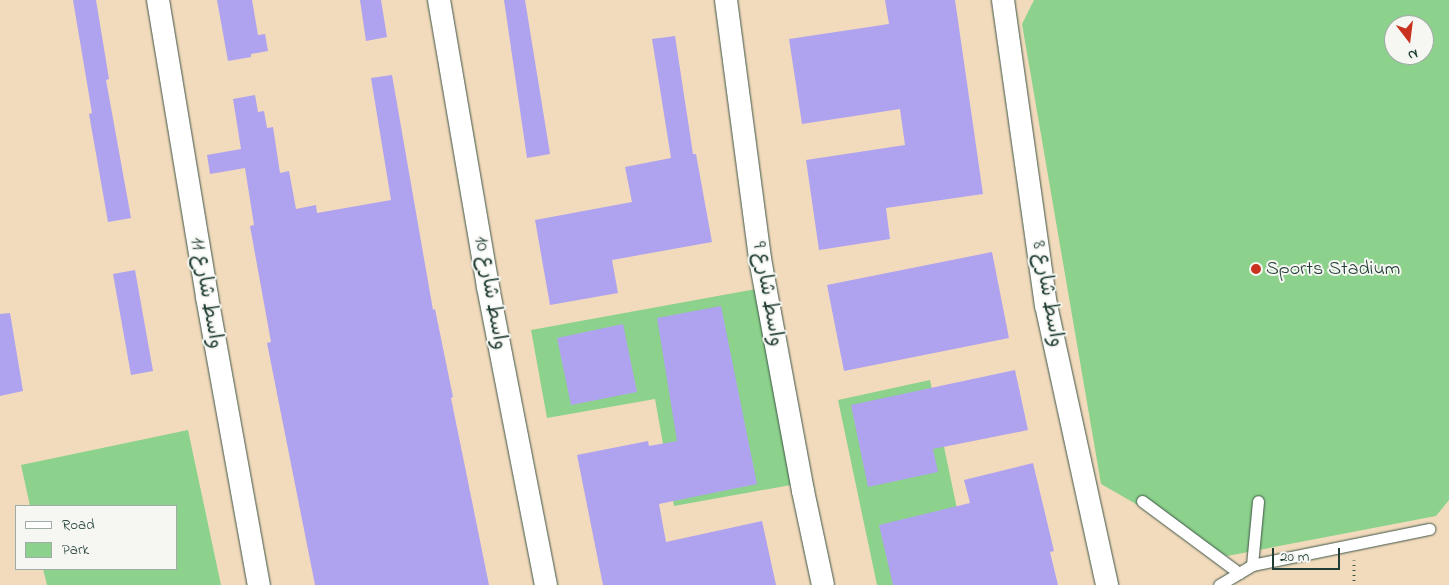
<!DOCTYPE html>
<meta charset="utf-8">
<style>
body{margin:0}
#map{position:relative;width:1449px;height:585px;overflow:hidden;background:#f2dbbc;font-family:"Indie Flower","Playpen Sans Arabic",sans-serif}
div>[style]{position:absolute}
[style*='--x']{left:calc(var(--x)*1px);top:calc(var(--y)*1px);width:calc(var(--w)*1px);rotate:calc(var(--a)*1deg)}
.green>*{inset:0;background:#8dd28c}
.building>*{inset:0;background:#afa2ef}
.path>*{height:3px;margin-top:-1.5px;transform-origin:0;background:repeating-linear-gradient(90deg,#3f5548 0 1px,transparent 0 5px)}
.roads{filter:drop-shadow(0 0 1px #3f5548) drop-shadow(0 0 1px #3f5548)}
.lane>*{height:11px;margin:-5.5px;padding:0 5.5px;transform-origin:5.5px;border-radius:5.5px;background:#fff}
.street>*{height:22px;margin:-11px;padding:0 11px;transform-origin:11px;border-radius:11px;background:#fff}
.dots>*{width:14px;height:14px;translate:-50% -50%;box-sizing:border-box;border:2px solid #f6f6f2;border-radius:50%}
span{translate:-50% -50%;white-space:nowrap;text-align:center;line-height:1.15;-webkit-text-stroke:4px #f6f6f2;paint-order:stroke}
.poi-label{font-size:20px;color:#1f3d34}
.left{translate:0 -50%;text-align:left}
.street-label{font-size:20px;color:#1f3d34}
.legend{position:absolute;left:15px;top:505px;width:162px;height:65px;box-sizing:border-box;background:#f6f6f2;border:1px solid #a0aca6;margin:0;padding:6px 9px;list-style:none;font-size:15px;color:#1f3d34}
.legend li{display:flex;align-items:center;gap:10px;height:25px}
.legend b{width:25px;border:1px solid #a0aca6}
.north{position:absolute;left:1384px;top:15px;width:50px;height:50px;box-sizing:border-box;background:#f6f6f2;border:1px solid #a0aca6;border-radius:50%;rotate:165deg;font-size:14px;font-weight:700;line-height:20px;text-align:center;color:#1f3d34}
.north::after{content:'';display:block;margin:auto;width:18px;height:22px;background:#c8321e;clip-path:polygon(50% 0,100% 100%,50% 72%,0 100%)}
.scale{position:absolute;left:1272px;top:548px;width:68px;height:22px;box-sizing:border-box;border:2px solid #1f3d34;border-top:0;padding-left:6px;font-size:15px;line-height:18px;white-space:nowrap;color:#1f3d34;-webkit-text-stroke:4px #f6f6f2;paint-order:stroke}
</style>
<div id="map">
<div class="green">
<i style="clip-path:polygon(evenodd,1034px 0,1449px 0,1449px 500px,1436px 516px,1227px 556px,1101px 484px,1022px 24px,1034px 0,1394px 25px,1424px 25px,1424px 55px,1394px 55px,1394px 25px)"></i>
<i style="clip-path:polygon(756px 289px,791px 485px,674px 506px,655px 399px,547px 418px,531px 330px)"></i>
<i style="clip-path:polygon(930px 380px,973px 585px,877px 585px,838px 400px)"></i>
<i style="clip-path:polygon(188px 430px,221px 585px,47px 585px,43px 569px,176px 569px,176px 506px,30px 506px,21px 465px)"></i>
</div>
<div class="building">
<i style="clip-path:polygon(73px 0,96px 0,109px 79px,106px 80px,131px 218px,108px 222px,89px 114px,92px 113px)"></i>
<i style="clip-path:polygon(217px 0,252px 0,258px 35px,265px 34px,268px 51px,251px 54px,251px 57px,228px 61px)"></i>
<i style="clip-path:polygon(360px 0,381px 0,387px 37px,366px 41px)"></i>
<i style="clip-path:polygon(504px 0,525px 0,550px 154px,527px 158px)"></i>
<i style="clip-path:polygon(885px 0,955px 0,983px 194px,886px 208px,890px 239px,819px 250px,806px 160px,905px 145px,900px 109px,802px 124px,789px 39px,889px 24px)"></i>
<i style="clip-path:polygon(675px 36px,693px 154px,696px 154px,712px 242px,612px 260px,618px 293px,550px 305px,535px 220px,632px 202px,625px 167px,671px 158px,652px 39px)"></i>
<i style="clip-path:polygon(392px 75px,433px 310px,435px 309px,453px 397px,451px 398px,489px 585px,315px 585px,267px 343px,271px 342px,250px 226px,254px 225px,245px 168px,210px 174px,207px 155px,241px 149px,233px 99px,255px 95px,258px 112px,264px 111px,267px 128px,273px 127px,280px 173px,289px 171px,296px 209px,316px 205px,317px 213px,391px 200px,371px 78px)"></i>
<i style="clip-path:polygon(992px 252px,1009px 338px,844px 371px,827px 285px)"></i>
<i style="clip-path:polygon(135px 270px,153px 371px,131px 375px,113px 274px)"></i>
<i style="clip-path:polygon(721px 306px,757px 484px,659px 504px,666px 542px,762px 521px,776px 585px,603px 585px,577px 455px,648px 441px,649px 446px,677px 441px,657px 318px)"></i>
<i style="clip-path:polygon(10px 313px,23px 391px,0 396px,0 314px)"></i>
<i style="clip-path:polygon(623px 324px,637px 392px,571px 405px,557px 338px)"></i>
<i style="clip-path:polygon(1015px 370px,1028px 430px,933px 449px,938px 472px,868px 487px,851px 405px)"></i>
<i style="clip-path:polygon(1033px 463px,1054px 551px,1050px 552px,1058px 585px,893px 585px,879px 525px,970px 503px,964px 480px)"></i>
</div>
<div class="path">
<i style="--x:1354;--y:560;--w:25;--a:90"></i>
</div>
<div class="roads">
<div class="lane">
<i style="--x:1142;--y:501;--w:121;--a:36.6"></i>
<i style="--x:1252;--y:565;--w:64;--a:-84.6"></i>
<i style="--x:1219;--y:585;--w:39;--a:-31"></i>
<i style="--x:1252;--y:565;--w:181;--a:-11.5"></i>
</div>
<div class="street">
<i style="--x:158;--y:0;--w:301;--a:80.6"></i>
<i style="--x:207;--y:297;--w:293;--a:79.8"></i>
<i style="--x:439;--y:0;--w:291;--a:80.3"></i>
<i style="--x:488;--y:287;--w:304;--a:79"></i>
<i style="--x:726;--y:0;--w:261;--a:82.5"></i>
<i style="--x:760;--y:259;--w:236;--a:79.5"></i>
<i style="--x:803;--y:491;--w:96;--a:78"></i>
<i style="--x:1003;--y:0;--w:308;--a:82"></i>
<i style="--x:1046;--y:305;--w:287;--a:77.7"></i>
</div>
</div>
<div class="dots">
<i style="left:1256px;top:269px;background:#c8321e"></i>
</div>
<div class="poi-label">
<span class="left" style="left:1266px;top:269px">Sports Stadium</span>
</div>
<div class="street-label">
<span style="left:206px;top:293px;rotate:80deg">واسط شارع 11</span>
<span style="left:490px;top:293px;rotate:80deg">واسط شارع 10</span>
<span style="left:767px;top:294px;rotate:80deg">واسط شارع 9</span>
<span style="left:1047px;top:294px;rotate:80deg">واسط شارع 8</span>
</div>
<ul class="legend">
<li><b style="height:6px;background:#fff"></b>Road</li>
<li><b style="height:14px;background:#8dd28c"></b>Park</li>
</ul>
<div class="north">N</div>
<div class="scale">20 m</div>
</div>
